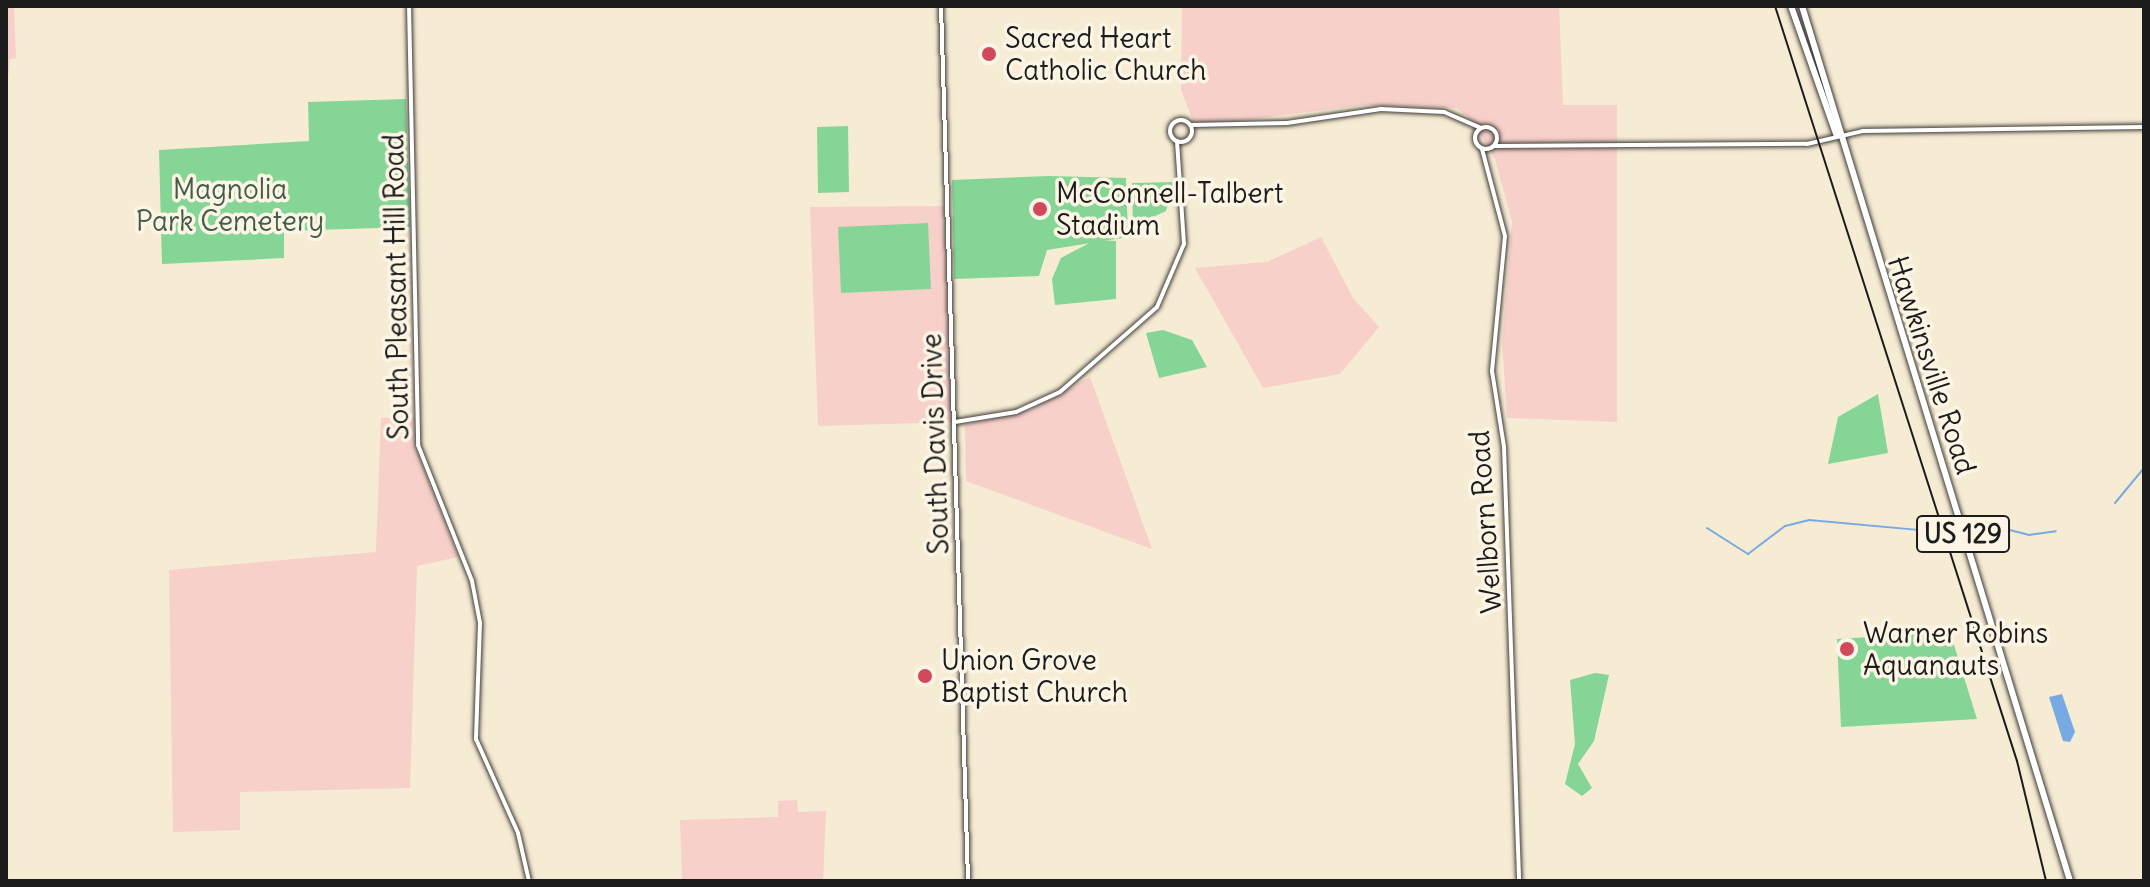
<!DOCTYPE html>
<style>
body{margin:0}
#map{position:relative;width:2150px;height:887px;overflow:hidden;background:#f6ebd3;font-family:Delius,sans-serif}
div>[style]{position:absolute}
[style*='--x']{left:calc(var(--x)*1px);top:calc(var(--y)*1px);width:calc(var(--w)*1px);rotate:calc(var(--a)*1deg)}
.built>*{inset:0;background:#f7d0ca}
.green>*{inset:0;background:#85d696}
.water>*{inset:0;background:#77aae3}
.stream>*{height:2px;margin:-1px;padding:0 1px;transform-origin:1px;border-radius:1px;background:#77aae3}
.roads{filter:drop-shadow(0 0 2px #3d3b37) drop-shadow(0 0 2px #3d3b37)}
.minor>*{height:4px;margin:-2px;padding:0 2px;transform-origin:2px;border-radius:2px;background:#fff}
.minor>.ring{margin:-2px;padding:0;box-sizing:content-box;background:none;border:4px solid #fff;border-radius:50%}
.major>*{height:6px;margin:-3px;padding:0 3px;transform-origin:3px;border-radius:3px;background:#fff}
.rail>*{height:2px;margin:-1px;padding:0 1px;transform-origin:1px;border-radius:1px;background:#1c1c1c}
.dots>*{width:22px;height:22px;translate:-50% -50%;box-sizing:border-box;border:4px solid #fcf5e5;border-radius:50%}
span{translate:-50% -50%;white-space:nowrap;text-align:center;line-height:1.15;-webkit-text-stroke:7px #fcf5e5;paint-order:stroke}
.shield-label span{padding:2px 6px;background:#fcf5e5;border:2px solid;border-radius:6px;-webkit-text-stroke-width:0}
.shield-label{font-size:26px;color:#1c1c1c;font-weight:700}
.poi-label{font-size:28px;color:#1c1c1c}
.left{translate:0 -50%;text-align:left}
.park-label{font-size:28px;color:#415d47}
.street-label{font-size:28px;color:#1c1c1c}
.frame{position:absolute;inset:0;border:8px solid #1c1c1c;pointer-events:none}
</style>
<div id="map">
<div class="built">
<i style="clip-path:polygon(6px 6px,14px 6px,16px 58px,10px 59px,6px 101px)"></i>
<i style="clip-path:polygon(1182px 6px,1559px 6px,1563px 105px,1617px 105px,1617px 422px,1507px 418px,1502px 342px,1512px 222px,1495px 159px,1474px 123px,1457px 108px,1364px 105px,1195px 126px,1181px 90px)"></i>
<i style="clip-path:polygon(944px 206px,955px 422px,818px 426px,810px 207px)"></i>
<i style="clip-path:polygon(1321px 237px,1353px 298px,1379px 327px,1340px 374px,1263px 388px,1195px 268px,1267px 262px)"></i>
<i style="clip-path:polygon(1090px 377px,1152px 549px,966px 481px,965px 425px,1030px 410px)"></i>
<i style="clip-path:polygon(415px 417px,415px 446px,458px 557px,417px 566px,410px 788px,240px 792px,240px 830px,173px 832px,169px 570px,376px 552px,381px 418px)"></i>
<i style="clip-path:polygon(797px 800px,798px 812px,826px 811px,823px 881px,682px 881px,680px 820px,778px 817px,778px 801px)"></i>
</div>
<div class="green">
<i style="clip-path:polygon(406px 99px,410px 227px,284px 231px,284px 258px,162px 264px,159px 150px,309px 141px,308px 102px)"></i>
<i style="clip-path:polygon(848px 126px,849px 192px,818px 193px,817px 127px)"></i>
<i style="clip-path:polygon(1049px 176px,1126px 178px,1128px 237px,1047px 250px,1039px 276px,954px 279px,952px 180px)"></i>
<i style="clip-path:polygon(1175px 182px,1166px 211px,1133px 226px,1132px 183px)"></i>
<i style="clip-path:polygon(928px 223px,931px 289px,841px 293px,838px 227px)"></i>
<i style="clip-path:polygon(1095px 240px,1116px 241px,1116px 299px,1055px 305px,1052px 279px,1061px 258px)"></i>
<i style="clip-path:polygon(1163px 330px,1192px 340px,1207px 367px,1159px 378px,1146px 333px)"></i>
<i style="clip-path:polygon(1878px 394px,1888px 453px,1828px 464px,1838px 417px)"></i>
<i style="clip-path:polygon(1950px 632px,1977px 719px,1841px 727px,1837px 639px)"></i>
<i style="clip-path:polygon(1595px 673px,1609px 675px,1594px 741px,1578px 764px,1592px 788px,1582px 796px,1565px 784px,1575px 744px,1570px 680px)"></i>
</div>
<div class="water">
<i style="clip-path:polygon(2062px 694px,2075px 732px,2070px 742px,2063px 741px,2049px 697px)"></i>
</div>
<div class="stream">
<i style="--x:2115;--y:503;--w:45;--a:-50.4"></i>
<i style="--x:1978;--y:522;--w:53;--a:14.3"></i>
<i style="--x:2029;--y:535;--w:27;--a:-8"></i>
<i style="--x:1932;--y:527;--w:5;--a:-11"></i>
<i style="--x:1707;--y:528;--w:49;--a:32.4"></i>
<i style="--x:1748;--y:554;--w:46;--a:-37.1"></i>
<i style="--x:1785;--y:526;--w:25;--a:-14"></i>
<i style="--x:1809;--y:520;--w:109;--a:5.2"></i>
</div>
<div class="roads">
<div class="minor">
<i style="--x:409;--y:6;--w:439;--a:88.8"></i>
<i style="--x:418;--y:445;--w:146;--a:68.3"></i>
<i style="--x:472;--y:581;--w:43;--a:79.2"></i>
<i style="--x:480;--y:623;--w:116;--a:92"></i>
<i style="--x:476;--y:739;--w:103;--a:65.9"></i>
<i style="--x:518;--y:833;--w:49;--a:77.1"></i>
<i style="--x:941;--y:6;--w:875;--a:88.23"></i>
<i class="ring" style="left:1170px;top:120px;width:18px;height:18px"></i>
<i style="--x:1191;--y:125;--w:96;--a:-1.2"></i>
<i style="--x:1287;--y:123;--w:95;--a:-8.5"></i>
<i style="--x:1381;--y:109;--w:63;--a:2.7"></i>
<i style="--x:1444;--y:112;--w:40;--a:23.4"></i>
<i class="ring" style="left:1475px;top:127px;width:18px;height:18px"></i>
<i style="--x:1494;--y:146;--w:313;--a:-0.4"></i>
<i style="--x:1807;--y:144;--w:57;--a:-13.1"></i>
<i style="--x:1863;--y:131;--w:281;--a:-0.8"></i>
<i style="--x:1482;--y:149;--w:90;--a:75.2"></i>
<i style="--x:1505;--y:236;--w:136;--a:95.5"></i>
<i style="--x:1492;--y:371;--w:77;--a:81"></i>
<i style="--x:1504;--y:447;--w:434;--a:88"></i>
<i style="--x:955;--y:422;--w:62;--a:-9.3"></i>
<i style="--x:1016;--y:412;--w:48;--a:-24.4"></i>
<i style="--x:1060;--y:392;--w:129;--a:-41.2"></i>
<i style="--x:1157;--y:307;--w:69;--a:-66.8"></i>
<i style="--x:1184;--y:244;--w:103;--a:-93.9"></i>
</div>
<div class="major">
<i style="--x:1791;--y:6;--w:136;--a:70.6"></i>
<i style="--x:1802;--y:6;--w:915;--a:72.97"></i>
</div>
</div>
<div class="rail">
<i style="--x:1775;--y:6;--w:793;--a:72.23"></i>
<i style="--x:2017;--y:761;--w:123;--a:76.4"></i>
</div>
<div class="dots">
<i style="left:989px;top:54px;background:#d1495b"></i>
<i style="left:1040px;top:209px;background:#d1495b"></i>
<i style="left:1847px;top:649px;background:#d1495b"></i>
<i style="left:925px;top:676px;background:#d1495b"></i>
</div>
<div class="shield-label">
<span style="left:1963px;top:534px">US 129</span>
</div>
<div class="poi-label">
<span class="left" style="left:1005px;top:54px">Sacred Heart<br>Catholic Church</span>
<span class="left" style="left:1056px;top:209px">McConnell-Talbert<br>Stadium</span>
<span class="left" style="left:1863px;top:649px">Warner Robins<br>Aquanauts</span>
<span class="left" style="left:941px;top:676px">Union Grove<br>Baptist Church</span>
</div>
<div class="park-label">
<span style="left:230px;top:205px">Magnolia<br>Park Cemetery</span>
</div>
<div class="street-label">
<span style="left:396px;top:287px;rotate:-91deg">South Pleasant Hill Road</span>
<span style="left:1932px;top:365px;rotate:72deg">Hawkinsville Road</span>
<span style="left:935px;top:444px;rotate:-92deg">South Davis Drive</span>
<span style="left:1485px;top:522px;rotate:-94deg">Wellborn Road</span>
</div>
<div class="frame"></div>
</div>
